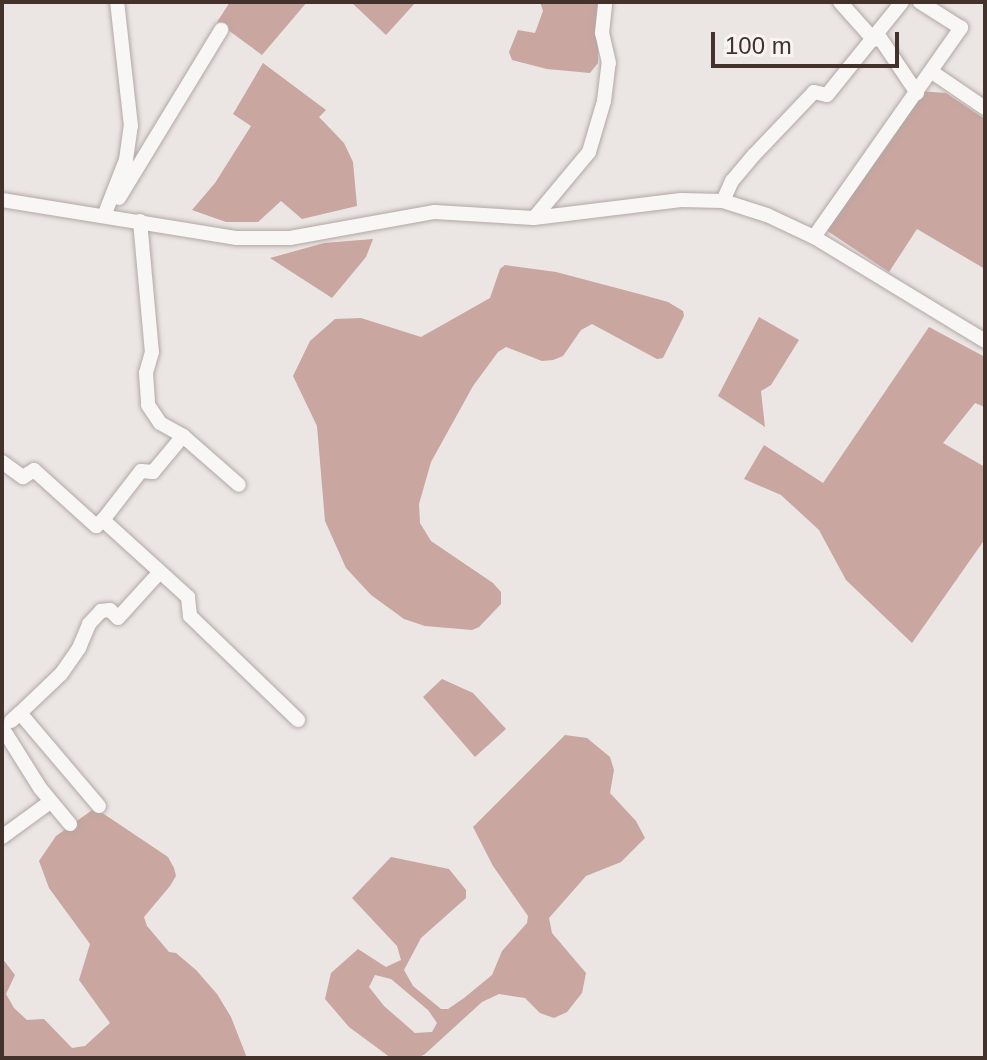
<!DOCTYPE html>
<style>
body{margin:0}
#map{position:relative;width:987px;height:1060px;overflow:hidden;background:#ebe5e3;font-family:Arial,sans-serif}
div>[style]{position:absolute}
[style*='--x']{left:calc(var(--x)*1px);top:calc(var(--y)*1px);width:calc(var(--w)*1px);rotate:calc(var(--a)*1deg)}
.water>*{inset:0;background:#c9a6a0}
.roads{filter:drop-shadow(0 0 2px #b2a8a5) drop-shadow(0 0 2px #b2a8a5)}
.street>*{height:14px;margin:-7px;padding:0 7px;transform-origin:7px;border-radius:7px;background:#f9f7f6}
span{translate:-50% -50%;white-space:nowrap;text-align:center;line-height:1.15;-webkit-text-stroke:6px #f8f4f3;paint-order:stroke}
.frame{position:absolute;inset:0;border:4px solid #43322c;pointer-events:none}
.scale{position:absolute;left:711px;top:32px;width:188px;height:36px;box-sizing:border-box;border:4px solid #43322c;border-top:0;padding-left:10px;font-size:24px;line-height:28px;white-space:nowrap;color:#43322c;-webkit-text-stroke:6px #f8f4f3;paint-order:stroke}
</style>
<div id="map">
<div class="water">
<i style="clip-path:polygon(230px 2px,307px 2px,262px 55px,217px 22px)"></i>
<i style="clip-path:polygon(351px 2px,416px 2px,386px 35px)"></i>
<i style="clip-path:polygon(540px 2px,599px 2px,598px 63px,590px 73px,547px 69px,512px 60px,509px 52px,518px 30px,535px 33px,543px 11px)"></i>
<i style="clip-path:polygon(263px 63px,326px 110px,319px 117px,344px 143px,353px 162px,357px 206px,302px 219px,281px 201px,258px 222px,226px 222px,192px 210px,215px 183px,251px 126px,233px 114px)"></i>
<i style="clip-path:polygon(919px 91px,946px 93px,985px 119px,985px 269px,917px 229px,889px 272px,826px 230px)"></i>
<i style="clip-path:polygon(373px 239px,366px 257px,332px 298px,270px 258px,324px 243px)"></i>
<i style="clip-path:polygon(505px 265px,556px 272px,643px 295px,668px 302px,683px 311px,684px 316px,663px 358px,657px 359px,592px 324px,581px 330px,563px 356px,553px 360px,542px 361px,506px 347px,498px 352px,473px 386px,431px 462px,419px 504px,420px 523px,431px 541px,493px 583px,501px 592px,501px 604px,479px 627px,472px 630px,425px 626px,404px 619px,371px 595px,346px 568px,325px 521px,317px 426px,293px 376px,310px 341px,335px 319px,361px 318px,421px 337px,490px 298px,500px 269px)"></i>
<i style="clip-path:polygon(759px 317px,799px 340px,771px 385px,761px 391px,765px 427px,718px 396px)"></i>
<i style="clip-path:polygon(929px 327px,985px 357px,985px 407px,975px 403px,943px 443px,985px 467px,985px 539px,912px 643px,846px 580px,819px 530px,781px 495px,744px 479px,764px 445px,823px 483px)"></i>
<i style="clip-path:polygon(442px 679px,473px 693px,506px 729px,475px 757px,423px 697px)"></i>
<i style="clip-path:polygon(evenodd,565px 735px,587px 738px,610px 757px,614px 770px,610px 793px,636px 821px,645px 838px,621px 862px,586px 876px,549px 918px,552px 933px,586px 973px,582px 993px,567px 1012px,554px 1018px,540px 1013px,525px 998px,499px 994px,482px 1002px,425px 1054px,418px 1058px,391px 1058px,349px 1027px,325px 999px,331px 973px,358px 949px,386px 967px,401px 960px,397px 946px,352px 898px,391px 857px,449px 869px,466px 890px,466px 898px,421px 938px,404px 970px,413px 986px,441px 1009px,448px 1009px,464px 998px,492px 975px,502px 951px,527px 923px,528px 916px,493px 866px,473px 827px,565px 735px,375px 975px,391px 979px,428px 1010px,437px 1023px,432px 1032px,415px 1033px,384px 1006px,369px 987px,375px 975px)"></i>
<i style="clip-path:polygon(95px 808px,168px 857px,174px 868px,176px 876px,170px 886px,144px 917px,147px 926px,169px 952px,176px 953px,196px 970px,217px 994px,231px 1017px,247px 1058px,2px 1058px,2px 958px,15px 975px,6px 994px,14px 1008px,27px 1020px,44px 1019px,72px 1048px,85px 1046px,110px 1023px,79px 980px,90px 944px,49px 888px,39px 861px,56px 836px)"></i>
</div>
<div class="roads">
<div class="street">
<i style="--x:840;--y:2;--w:51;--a:48.2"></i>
<i style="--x:878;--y:35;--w:70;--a:56.1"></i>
<i style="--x:932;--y:72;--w:64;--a:34.2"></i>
<i style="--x:119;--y:198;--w:197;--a:-58.7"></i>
<i style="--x:2;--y:200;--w:238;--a:9.2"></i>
<i style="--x:237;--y:238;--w:53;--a:0"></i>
<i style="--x:290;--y:238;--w:147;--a:-10.2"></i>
<i style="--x:435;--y:212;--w:99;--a:3.5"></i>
<i style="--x:534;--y:218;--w:148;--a:-7"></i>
<i style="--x:681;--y:200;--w:42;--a:1.4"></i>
<i style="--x:723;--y:201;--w:46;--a:17.7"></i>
<i style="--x:767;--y:215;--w:52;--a:25.1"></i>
<i style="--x:814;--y:237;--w:200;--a:31.3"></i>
<i style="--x:723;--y:201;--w:22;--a:-66"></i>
<i style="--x:732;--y:181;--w:34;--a:-50"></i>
<i style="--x:754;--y:155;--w:87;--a:-46.4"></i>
<i style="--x:814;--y:92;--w:13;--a:13"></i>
<i style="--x:827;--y:95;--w:119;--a:-51.1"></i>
<i style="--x:104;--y:216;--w:60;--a:-68.6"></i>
<i style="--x:126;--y:160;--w:34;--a:-82"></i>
<i style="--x:131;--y:126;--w:125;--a:-96.4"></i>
<i style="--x:534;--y:218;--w:86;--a:-50.2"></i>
<i style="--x:589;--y:152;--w:53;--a:-73.6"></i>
<i style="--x:604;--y:101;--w:38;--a:-83"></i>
<i style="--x:609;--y:63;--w:31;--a:-103"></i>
<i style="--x:602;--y:33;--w:31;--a:-84"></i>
<i style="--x:140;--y:221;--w:132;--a:84.8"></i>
<i style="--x:152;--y:352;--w:22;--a:106"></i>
<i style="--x:146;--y:373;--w:32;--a:86"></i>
<i style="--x:148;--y:405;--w:22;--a:56"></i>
<i style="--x:160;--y:423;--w:26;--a:29"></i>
<i style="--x:183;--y:436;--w:74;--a:41.2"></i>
<i style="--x:814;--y:237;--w:256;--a:-54.9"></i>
<i style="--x:961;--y:28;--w:49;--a:-147.6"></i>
<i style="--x:2;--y:462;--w:26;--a:36"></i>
<i style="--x:23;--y:477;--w:13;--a:-32"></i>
<i style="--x:34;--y:470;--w:84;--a:42.1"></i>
<i style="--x:96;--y:526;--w:9;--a:-41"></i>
<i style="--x:103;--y:520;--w:115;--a:42.2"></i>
<i style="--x:188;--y:597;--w:19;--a:84"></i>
<i style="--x:190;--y:616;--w:150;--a:43.9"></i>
<i style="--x:103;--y:520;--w:62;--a:-52.2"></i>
<i style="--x:141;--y:471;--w:12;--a:5"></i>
<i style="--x:153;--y:472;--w:47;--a:-50.2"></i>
<i style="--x:20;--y:713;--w:57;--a:-43.6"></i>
<i style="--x:61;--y:674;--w:32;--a:-55"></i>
<i style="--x:79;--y:648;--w:26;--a:-67"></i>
<i style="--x:89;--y:624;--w:18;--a:-47"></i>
<i style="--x:101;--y:611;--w:9;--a:-6"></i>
<i style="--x:110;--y:610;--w:11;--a:45"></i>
<i style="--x:118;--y:618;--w:61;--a:-47.7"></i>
<i style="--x:11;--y:721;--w:12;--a:-42"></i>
<i style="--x:20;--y:713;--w:122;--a:49.7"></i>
<i style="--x:3;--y:729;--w:70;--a:57.9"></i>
<i style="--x:40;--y:788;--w:47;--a:50.2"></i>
<i style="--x:2;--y:837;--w:59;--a:-36.1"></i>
</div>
</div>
<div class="frame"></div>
<div class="scale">100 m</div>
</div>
